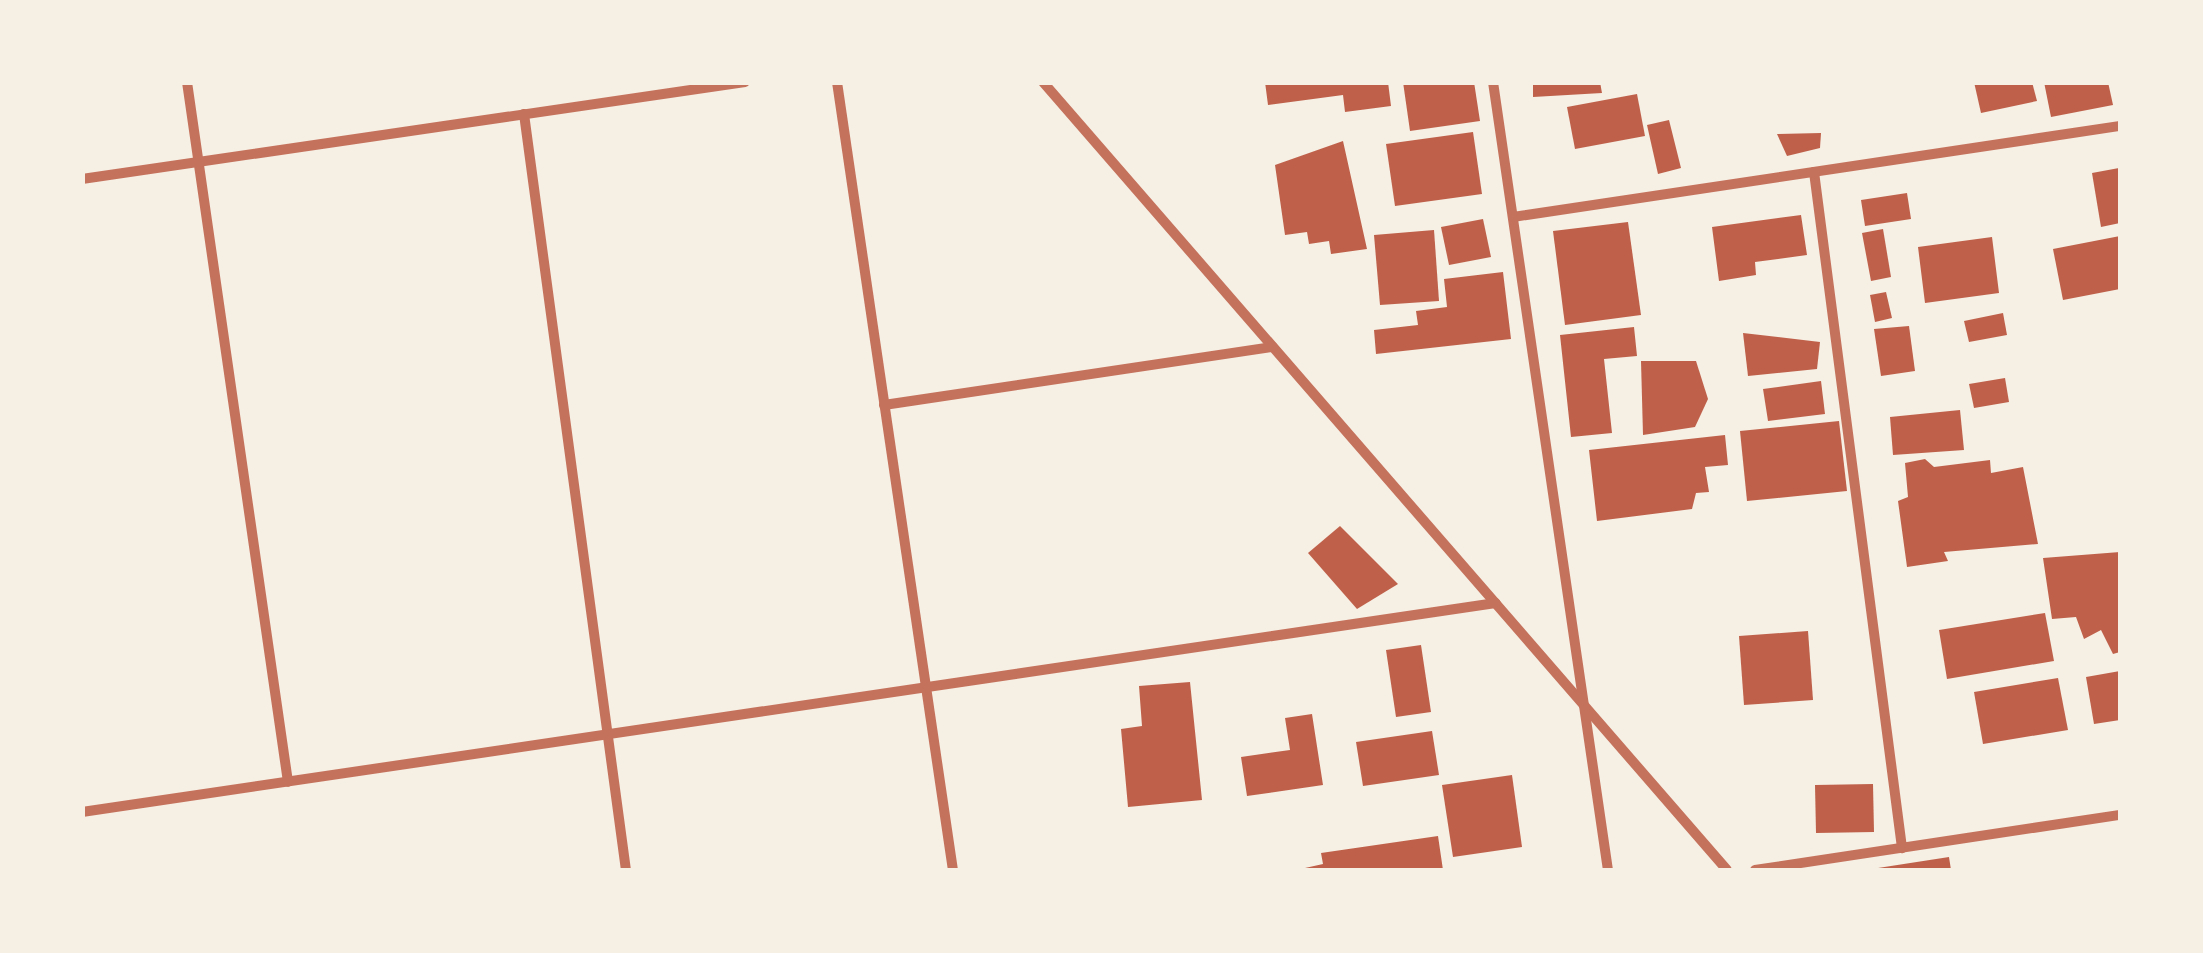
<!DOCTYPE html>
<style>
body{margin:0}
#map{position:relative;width:2203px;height:953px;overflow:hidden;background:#f6efe4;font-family:Raleway,sans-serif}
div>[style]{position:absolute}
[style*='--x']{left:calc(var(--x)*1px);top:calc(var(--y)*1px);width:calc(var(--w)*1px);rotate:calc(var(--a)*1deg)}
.building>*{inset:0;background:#bf614a}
.minor>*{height:10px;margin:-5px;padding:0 5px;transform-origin:5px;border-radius:5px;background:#c5725c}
span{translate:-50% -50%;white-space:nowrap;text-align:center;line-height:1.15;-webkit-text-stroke:10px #f6efe4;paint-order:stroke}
.frame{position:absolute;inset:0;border:85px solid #f6efe4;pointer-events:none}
</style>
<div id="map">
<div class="building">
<i style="clip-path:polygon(1265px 82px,1388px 82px,1391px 106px,1345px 112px,1343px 95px,1268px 105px)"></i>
<i style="clip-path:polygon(1403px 82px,1474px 82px,1480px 121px,1410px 131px)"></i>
<i style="clip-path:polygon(1533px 82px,1600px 82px,1602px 93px,1533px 97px)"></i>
<i style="clip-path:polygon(1974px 82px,2032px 82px,2037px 101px,1981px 113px)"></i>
<i style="clip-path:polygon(2044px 82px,2108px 82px,2113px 105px,2051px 117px)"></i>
<i style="clip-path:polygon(1637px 94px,1645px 136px,1575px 149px,1567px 107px)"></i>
<i style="clip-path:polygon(1669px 120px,1681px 168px,1658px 174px,1647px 125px)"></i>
<i style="clip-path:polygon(1473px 132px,1482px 194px,1395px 206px,1386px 144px)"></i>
<i style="clip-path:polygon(1821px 133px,1820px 148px,1787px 156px,1777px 134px)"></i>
<i style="clip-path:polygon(1343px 141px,1367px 249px,1331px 254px,1329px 241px,1309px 244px,1307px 232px,1285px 235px,1275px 165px)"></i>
<i style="clip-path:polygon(2119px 168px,2120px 223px,2101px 227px,2092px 173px)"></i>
<i style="clip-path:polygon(1907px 193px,1911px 219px,1865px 226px,1861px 200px)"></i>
<i style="clip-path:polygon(1801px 215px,1807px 255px,1755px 262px,1756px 275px,1719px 281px,1712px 227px)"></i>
<i style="clip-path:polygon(1483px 219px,1491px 257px,1449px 265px,1441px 227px)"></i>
<i style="clip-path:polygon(1628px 222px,1641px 315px,1565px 325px,1553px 231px)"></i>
<i style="clip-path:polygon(1883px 229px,1891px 277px,1871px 281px,1862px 233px)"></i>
<i style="clip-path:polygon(1434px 230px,1439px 301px,1380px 305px,1374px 235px)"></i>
<i style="clip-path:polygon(2120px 236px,2120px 289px,2063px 300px,2053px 249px)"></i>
<i style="clip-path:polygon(1992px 237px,1999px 293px,1925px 303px,1918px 247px)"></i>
<i style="clip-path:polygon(1503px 272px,1511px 339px,1376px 354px,1374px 330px,1418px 325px,1416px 311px,1447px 307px,1444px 279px)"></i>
<i style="clip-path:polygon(1886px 292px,1892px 318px,1875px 322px,1870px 295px)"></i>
<i style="clip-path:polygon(2003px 313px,2007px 335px,1969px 342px,1964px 321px)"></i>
<i style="clip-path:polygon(1909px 326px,1915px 371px,1881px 376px,1874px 329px)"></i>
<i style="clip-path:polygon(1634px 327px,1637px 356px,1604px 359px,1612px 433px,1571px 437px,1560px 335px)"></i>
<i style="clip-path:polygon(1743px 333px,1820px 342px,1817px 369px,1748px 376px)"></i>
<i style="clip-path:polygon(1641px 361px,1696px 361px,1708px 399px,1695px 427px,1643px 435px)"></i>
<i style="clip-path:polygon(2005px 378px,2009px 402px,1974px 408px,1969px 384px)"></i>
<i style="clip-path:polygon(1821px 381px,1825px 414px,1768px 421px,1763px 389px)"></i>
<i style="clip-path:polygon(1960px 410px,1964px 450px,1893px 455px,1890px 417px)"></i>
<i style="clip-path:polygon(1839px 421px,1847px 491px,1747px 501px,1740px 431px)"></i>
<i style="clip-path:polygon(1725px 435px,1728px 465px,1705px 467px,1709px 492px,1696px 493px,1692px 509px,1597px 521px,1589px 450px)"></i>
<i style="clip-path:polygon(1925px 459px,1934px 467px,1990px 460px,1991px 473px,2023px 467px,2038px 544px,1944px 552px,1948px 561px,1907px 567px,1898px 501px,1908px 497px,1905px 463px)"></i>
<i style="clip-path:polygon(1340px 526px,1398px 584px,1357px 609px,1308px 553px)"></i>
<i style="clip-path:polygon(2120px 552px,2120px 652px,2113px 654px,2101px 630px,2084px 639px,2076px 617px,2052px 619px,2043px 558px)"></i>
<i style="clip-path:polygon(2045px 613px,2054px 661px,1947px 679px,1939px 630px)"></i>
<i style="clip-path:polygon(1808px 631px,1813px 700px,1744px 705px,1739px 636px)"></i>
<i style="clip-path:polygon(1421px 645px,1431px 712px,1396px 717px,1386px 650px)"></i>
<i style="clip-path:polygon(2120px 671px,2120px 720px,2094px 724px,2086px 677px)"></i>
<i style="clip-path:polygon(2058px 678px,2068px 730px,1983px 744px,1974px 692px)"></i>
<i style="clip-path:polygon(1190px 682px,1202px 800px,1128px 807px,1121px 729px,1142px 726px,1139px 686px)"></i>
<i style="clip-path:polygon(1312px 714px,1323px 785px,1247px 796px,1241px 757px,1290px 750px,1285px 718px)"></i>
<i style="clip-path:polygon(1432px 731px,1439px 775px,1363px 786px,1356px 742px)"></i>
<i style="clip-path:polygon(1512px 775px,1522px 847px,1453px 857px,1442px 785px)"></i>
<i style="clip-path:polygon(1873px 784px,1874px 832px,1816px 833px,1815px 785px)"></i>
<i style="clip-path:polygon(1438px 836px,1443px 870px,1296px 870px,1323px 864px,1321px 853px)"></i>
<i style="clip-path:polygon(1949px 857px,1951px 870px,1878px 870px,1878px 868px)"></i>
</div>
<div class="minor">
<i style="--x:187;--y:82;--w:707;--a:81.79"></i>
<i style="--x:837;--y:82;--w:796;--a:81.63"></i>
<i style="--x:1043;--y:82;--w:1043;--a:49.04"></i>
<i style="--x:1493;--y:82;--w:796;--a:81.7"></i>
<i style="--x:524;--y:114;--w:763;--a:82.32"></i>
<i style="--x:1814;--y:172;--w:682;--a:82.58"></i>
<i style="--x:82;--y:179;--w:670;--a:-8.32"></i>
<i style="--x:1513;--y:217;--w:614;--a:-8.53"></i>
<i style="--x:884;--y:405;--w:393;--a:-8.5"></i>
<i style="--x:82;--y:812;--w:1429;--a:-8.41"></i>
<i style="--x:1755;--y:870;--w:369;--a:-8.6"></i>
</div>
<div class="frame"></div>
</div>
